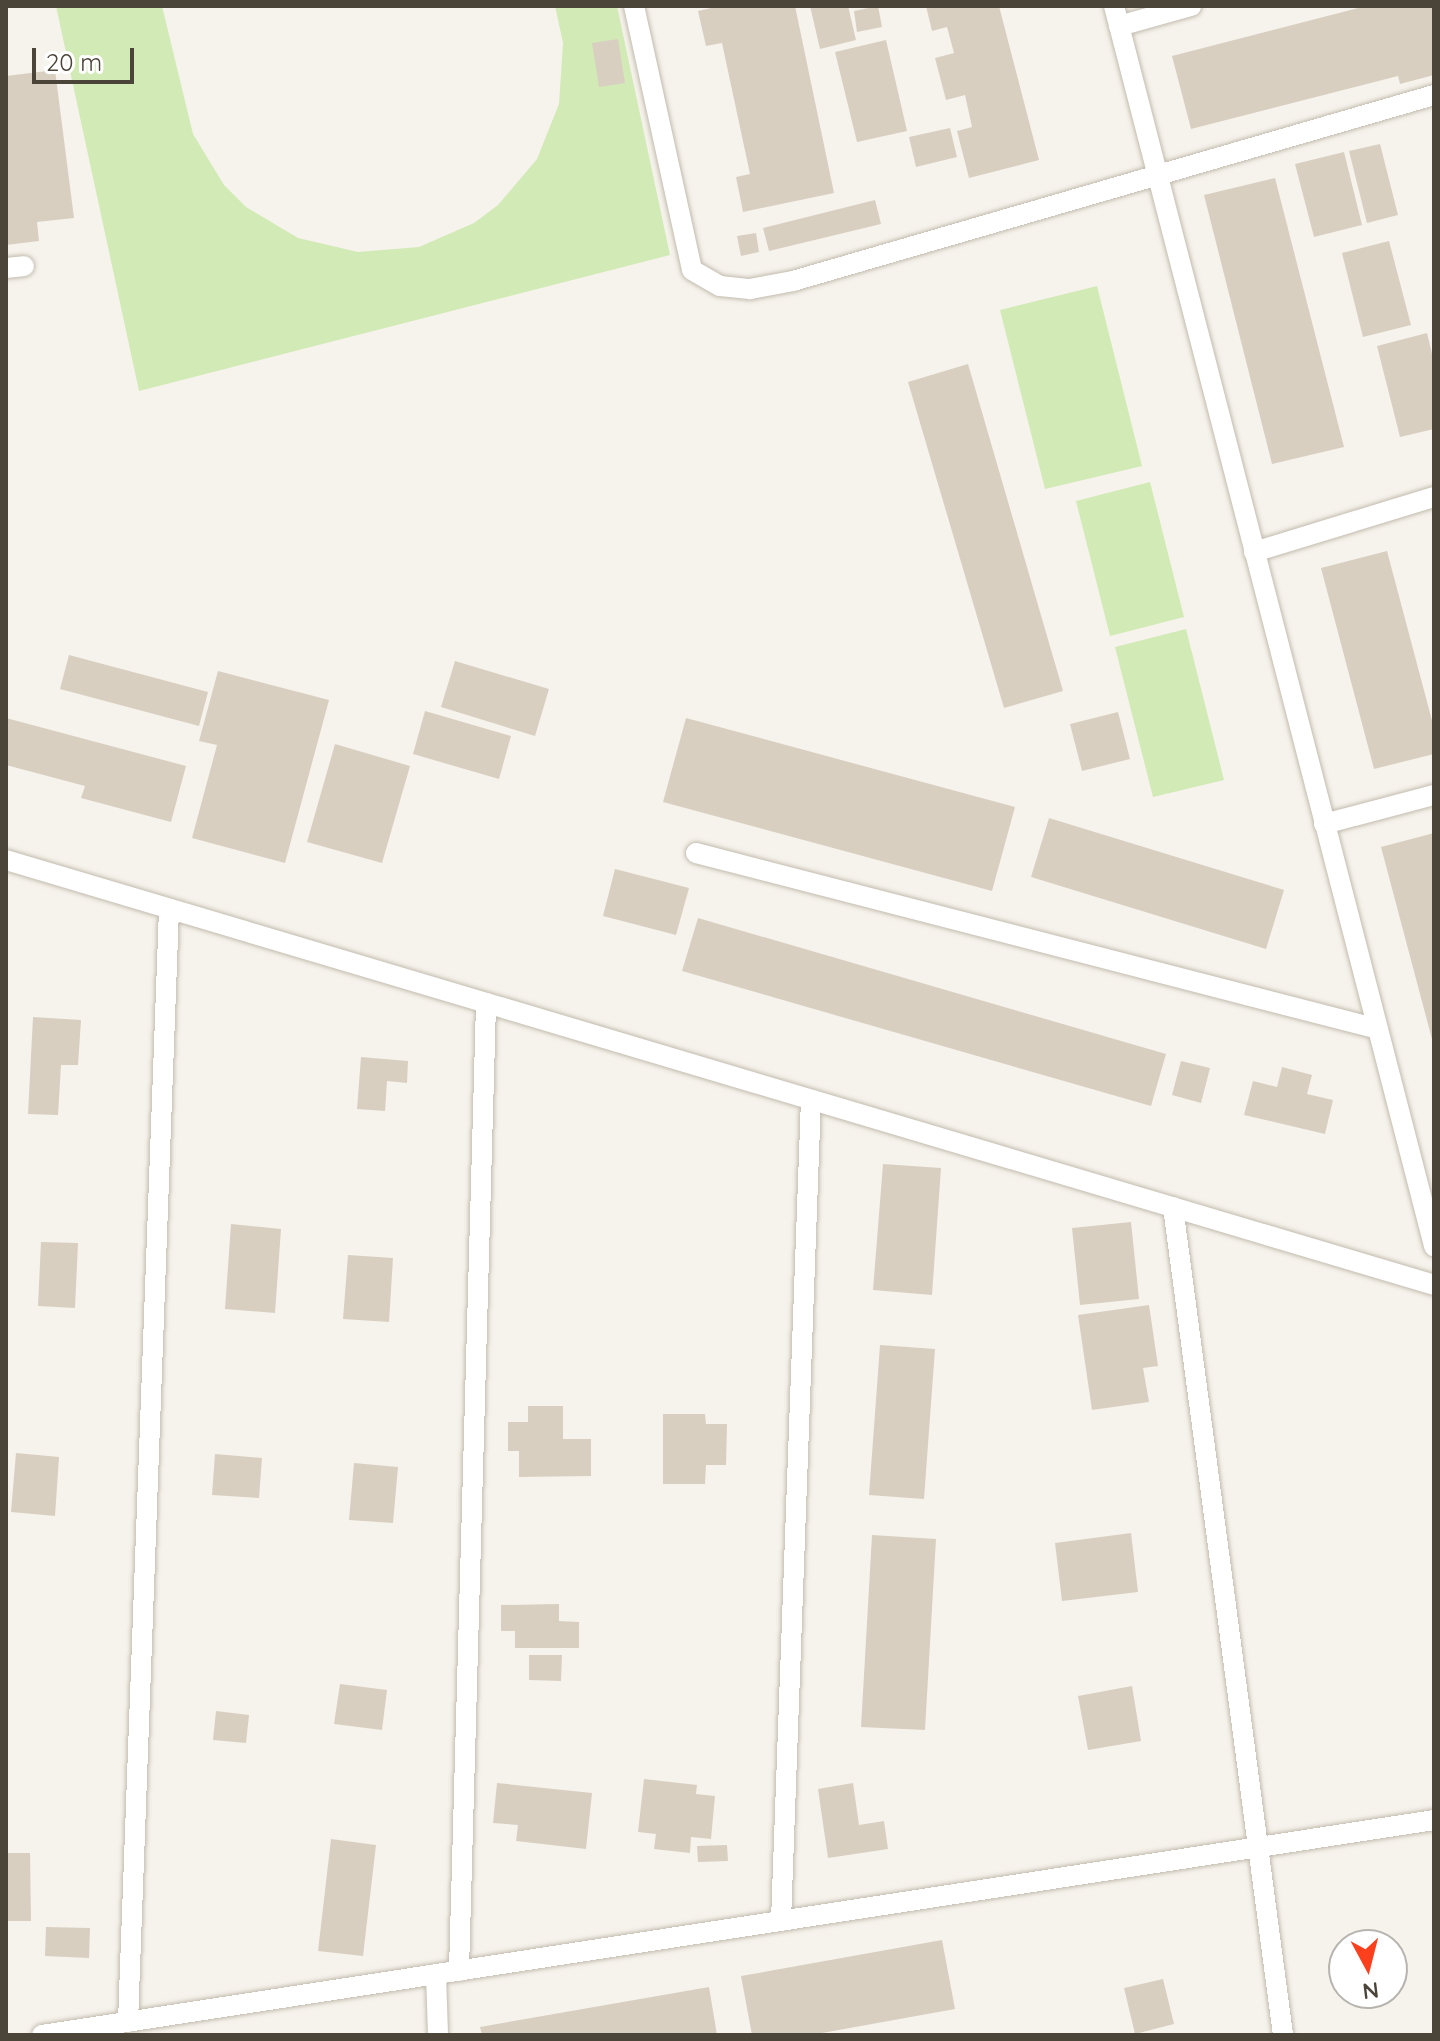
<!DOCTYPE html>
<style>
body{margin:0}
#map{position:relative;width:1440px;height:2041px;overflow:hidden;background:#f6f3ec;font-family:Quicksand,sans-serif}
div>[style]{position:absolute}
[style*='--x']{left:calc(var(--x)*1px);top:calc(var(--y)*1px);width:calc(var(--w)*1px);rotate:calc(var(--a)*1deg)}
.green>*{inset:0;background:#d2eab5}
.building>*{inset:0;background:#d8cfc1}
.roads{filter:drop-shadow(0 0 2px #c2bbae) drop-shadow(0 0 2px #c2bbae)}
.lane>*{height:20px;margin:-10px;padding:0 10px;transform-origin:10px;border-radius:10px;background:#fff}
span{translate:-50% -50%;white-space:nowrap;text-align:center;line-height:1.15;-webkit-text-stroke:8px #fff;paint-order:stroke}
.frame{position:absolute;inset:0;border:8px solid #4b4439;pointer-events:none}
.north{position:absolute;left:1328px;top:1929px;width:80px;height:80px;box-sizing:border-box;background:#fff;border:2px solid #b7b4b0;border-radius:50%;rotate:173deg;font-size:22px;font-weight:700;line-height:32px;text-align:center;color:#4b4439}
.north::after{content:'';display:block;margin:auto;width:28px;height:36px;background:#fc3f1d;clip-path:polygon(50% 0,100% 100%,50% 72%,0 100%)}
.scale{position:absolute;left:32px;top:48px;width:102px;height:36px;box-sizing:border-box;border:4px solid #4b4439;border-top:0;padding-left:10px;font-size:24px;line-height:28px;white-space:nowrap;color:#4b4439;-webkit-text-stroke:6px #fff;paint-order:stroke}
</style>
<div id="map">
<div class="green">
<i style="clip-path:polygon(56px 6px,162px 6px,193px 134px,224px 185px,246px 207px,298px 238px,358px 252px,419px 247px,474px 223px,498px 205px,537px 159px,559px 104px,563px 43px,555px 6px,617px 6px,670px 255px,139px 391px)"></i>
<i style="clip-path:polygon(1097px 286px,1142px 466px,1045px 489px,1000px 310px)"></i>
<i style="clip-path:polygon(1150px 482px,1184px 617px,1110px 636px,1076px 501px)"></i>
<i style="clip-path:polygon(1186px 629px,1224px 780px,1153px 797px,1115px 647px)"></i>
</div>
<div class="building">
<i style="clip-path:polygon(720px 6px,795px 6px,834px 193px,743px 212px,736px 177px,750px 174px,722px 43px,706px 46px,698px 11px)"></i>
<i style="clip-path:polygon(810px 6px,848px 6px,856px 40px,820px 49px)"></i>
<i style="clip-path:polygon(878px 6px,882px 27px,857px 32px,854px 11px)"></i>
<i style="clip-path:polygon(926px 6px,999px 6px,1039px 160px,969px 178px,957px 131px,972px 127px,965px 95px,946px 100px,935px 58px,954px 53px,947px 27px,932px 31px)"></i>
<i style="clip-path:polygon(1366px 6px,1434px 6px,1434px 75px,1400px 84px,1398px 76px,1191px 129px,1172px 56px)"></i>
<i style="clip-path:polygon(618px 39px,625px 83px,599px 87px,592px 43px)"></i>
<i style="clip-path:polygon(886px 40px,907px 131px,857px 142px,835px 52px)"></i>
<i style="clip-path:polygon(55px 70px,74px 218px,37px 222px,39px 241px,6px 245px,6px 76px)"></i>
<i style="clip-path:polygon(950px 128px,957px 157px,916px 167px,909px 137px)"></i>
<i style="clip-path:polygon(1380px 144px,1398px 215px,1367px 223px,1349px 151px)"></i>
<i style="clip-path:polygon(1344px 152px,1362px 225px,1314px 237px,1295px 164px)"></i>
<i style="clip-path:polygon(1275px 178px,1344px 447px,1272px 464px,1204px 195px)"></i>
<i style="clip-path:polygon(875px 200px,881px 224px,769px 251px,763px 228px)"></i>
<i style="clip-path:polygon(756px 233px,759px 252px,741px 256px,737px 236px)"></i>
<i style="clip-path:polygon(1389px 241px,1411px 325px,1363px 337px,1342px 253px)"></i>
<i style="clip-path:polygon(1427px 333px,1434px 362px,1434px 429px,1400px 437px,1377px 346px)"></i>
<i style="clip-path:polygon(968px 364px,1063px 691px,1004px 708px,908px 382px)"></i>
<i style="clip-path:polygon(1387px 551px,1434px 728px,1434px 754px,1374px 769px,1321px 568px)"></i>
<i style="clip-path:polygon(69px 655px,208px 692px,199px 726px,60px 689px)"></i>
<i style="clip-path:polygon(455px 661px,549px 689px,535px 736px,441px 707px)"></i>
<i style="clip-path:polygon(218px 671px,329px 700px,285px 863px,192px 838px,217px 745px,199px 741px)"></i>
<i style="clip-path:polygon(425px 711px,511px 736px,499px 779px,413px 754px)"></i>
<i style="clip-path:polygon(1118px 712px,1130px 759px,1082px 771px,1070px 724px)"></i>
<i style="clip-path:polygon(6px 718px,186px 766px,171px 822px,81px 798px,85px 786px,6px 765px)"></i>
<i style="clip-path:polygon(686px 718px,1015px 807px,992px 891px,663px 802px)"></i>
<i style="clip-path:polygon(335px 744px,410px 766px,382px 863px,307px 842px)"></i>
<i style="clip-path:polygon(1049px 818px,1284px 890px,1266px 949px,1031px 877px)"></i>
<i style="clip-path:polygon(1434px 833px,1434px 1043px,1433px 1043px,1381px 847px)"></i>
<i style="clip-path:polygon(615px 869px,689px 888px,676px 935px,603px 916px)"></i>
<i style="clip-path:polygon(698px 918px,1166px 1054px,1151px 1106px,682px 971px)"></i>
<i style="clip-path:polygon(33px 1017px,81px 1020px,78px 1065px,61px 1065px,58px 1115px,28px 1114px)"></i>
<i style="clip-path:polygon(361px 1057px,408px 1061px,407px 1083px,387px 1081px,385px 1111px,357px 1109px)"></i>
<i style="clip-path:polygon(1181px 1061px,1210px 1068px,1201px 1103px,1172px 1095px)"></i>
<i style="clip-path:polygon(1282px 1067px,1312px 1075px,1307px 1094px,1333px 1100px,1325px 1134px,1244px 1115px,1253px 1081px,1277px 1087px)"></i>
<i style="clip-path:polygon(883px 1164px,941px 1168px,932px 1295px,873px 1290px)"></i>
<i style="clip-path:polygon(1131px 1222px,1139px 1299px,1080px 1305px,1072px 1228px)"></i>
<i style="clip-path:polygon(231px 1224px,281px 1229px,275px 1313px,225px 1309px)"></i>
<i style="clip-path:polygon(41px 1242px,78px 1243px,75px 1308px,38px 1306px)"></i>
<i style="clip-path:polygon(348px 1255px,393px 1258px,389px 1322px,343px 1319px)"></i>
<i style="clip-path:polygon(1149px 1305px,1158px 1366px,1143px 1368px,1149px 1402px,1092px 1410px,1078px 1315px)"></i>
<i style="clip-path:polygon(880px 1345px,935px 1349px,924px 1499px,869px 1495px)"></i>
<i style="clip-path:polygon(528px 1406px,563px 1406px,563px 1439px,591px 1439px,591px 1476px,519px 1477px,519px 1451px,508px 1451px,508px 1422px,528px 1422px)"></i>
<i style="clip-path:polygon(663px 1414px,705px 1414px,706px 1424px,727px 1424px,726px 1465px,706px 1465px,705px 1484px,663px 1484px)"></i>
<i style="clip-path:polygon(16px 1453px,59px 1457px,55px 1516px,11px 1512px)"></i>
<i style="clip-path:polygon(215px 1454px,262px 1458px,259px 1498px,212px 1495px)"></i>
<i style="clip-path:polygon(354px 1463px,398px 1467px,393px 1523px,349px 1520px)"></i>
<i style="clip-path:polygon(1131px 1533px,1138px 1592px,1062px 1601px,1055px 1543px)"></i>
<i style="clip-path:polygon(872px 1535px,936px 1539px,925px 1730px,861px 1727px)"></i>
<i style="clip-path:polygon(559px 1604px,559px 1621px,579px 1622px,579px 1648px,515px 1648px,515px 1631px,501px 1631px,501px 1605px)"></i>
<i style="clip-path:polygon(529px 1655px,562px 1655px,561px 1681px,529px 1680px)"></i>
<i style="clip-path:polygon(340px 1684px,387px 1690px,382px 1730px,334px 1724px)"></i>
<i style="clip-path:polygon(1132px 1686px,1141px 1741px,1088px 1750px,1078px 1696px)"></i>
<i style="clip-path:polygon(216px 1711px,249px 1715px,246px 1743px,213px 1740px)"></i>
<i style="clip-path:polygon(644px 1779px,697px 1785px,696px 1794px,715px 1796px,711px 1839px,691px 1837px,690px 1853px,654px 1849px,656px 1834px,638px 1832px)"></i>
<i style="clip-path:polygon(497px 1783px,592px 1793px,586px 1849px,516px 1841px,518px 1825px,493px 1823px)"></i>
<i style="clip-path:polygon(853px 1783px,859px 1825px,884px 1821px,888px 1849px,828px 1858px,818px 1789px)"></i>
<i style="clip-path:polygon(331px 1839px,376px 1845px,363px 1956px,318px 1951px)"></i>
<i style="clip-path:polygon(727px 1845px,728px 1861px,698px 1862px,697px 1846px)"></i>
<i style="clip-path:polygon(6px 1853px,30px 1853px,31px 1921px,6px 1921px)"></i>
<i style="clip-path:polygon(46px 1927px,90px 1928px,89px 1958px,45px 1956px)"></i>
<i style="clip-path:polygon(942px 1940px,955px 2009px,811px 2035px,752px 2035px,741px 1976px)"></i>
<i style="clip-path:polygon(1163px 1979px,1174px 2024px,1135px 2034px,1124px 1988px)"></i>
<i style="clip-path:polygon(709px 1987px,717px 2035px,482px 2035px,480px 2027px)"></i>
</div>
<div class="roads">
<div class="lane">
<i style="--x:634;--y:6;--w:270;--a:77.6"></i>
<i style="--x:692;--y:270;--w:32;--a:30"></i>
<i style="--x:720;--y:286;--w:30;--a:6"></i>
<i style="--x:750;--y:289;--w:44;--a:-10.5"></i>
<i style="--x:793;--y:281;--w:667;--a:-16.18"></i>
<i style="--x:1114;--y:6;--w:1281;--a:75.53"></i>
<i style="--x:1119;--y:26;--w:75;--a:-15.5"></i>
<i style="--x:6;--y:268;--w:18;--a:-6"></i>
<i style="--x:1254;--y:552;--w:188;--a:-17"></i>
<i style="--x:1324;--y:824;--w:114;--a:-14.8"></i>
<i style="--x:696;--y:853;--w:704;--a:14.47"></i>
<i style="--x:6;--y:860;--w:1490;--a:16.57"></i>
<i style="--x:1173;--y:1207;--w:835;--a:82.43"></i>
<i style="--x:781;--y:1921;--w:822;--a:-87.91"></i>
<i style="--x:459;--y:1971;--w:968;--a:-88.4"></i>
<i style="--x:436;--y:1974;--w:61;--a:88.1"></i>
<i style="--x:128;--y:2022;--w:1114;--a:-87.89"></i>
<i style="--x:42;--y:2035;--w:1409;--a:-8.78"></i>
</div>
</div>
<div class="frame"></div>
<div class="north">N</div>
<div class="scale">20 m</div>
</div>
